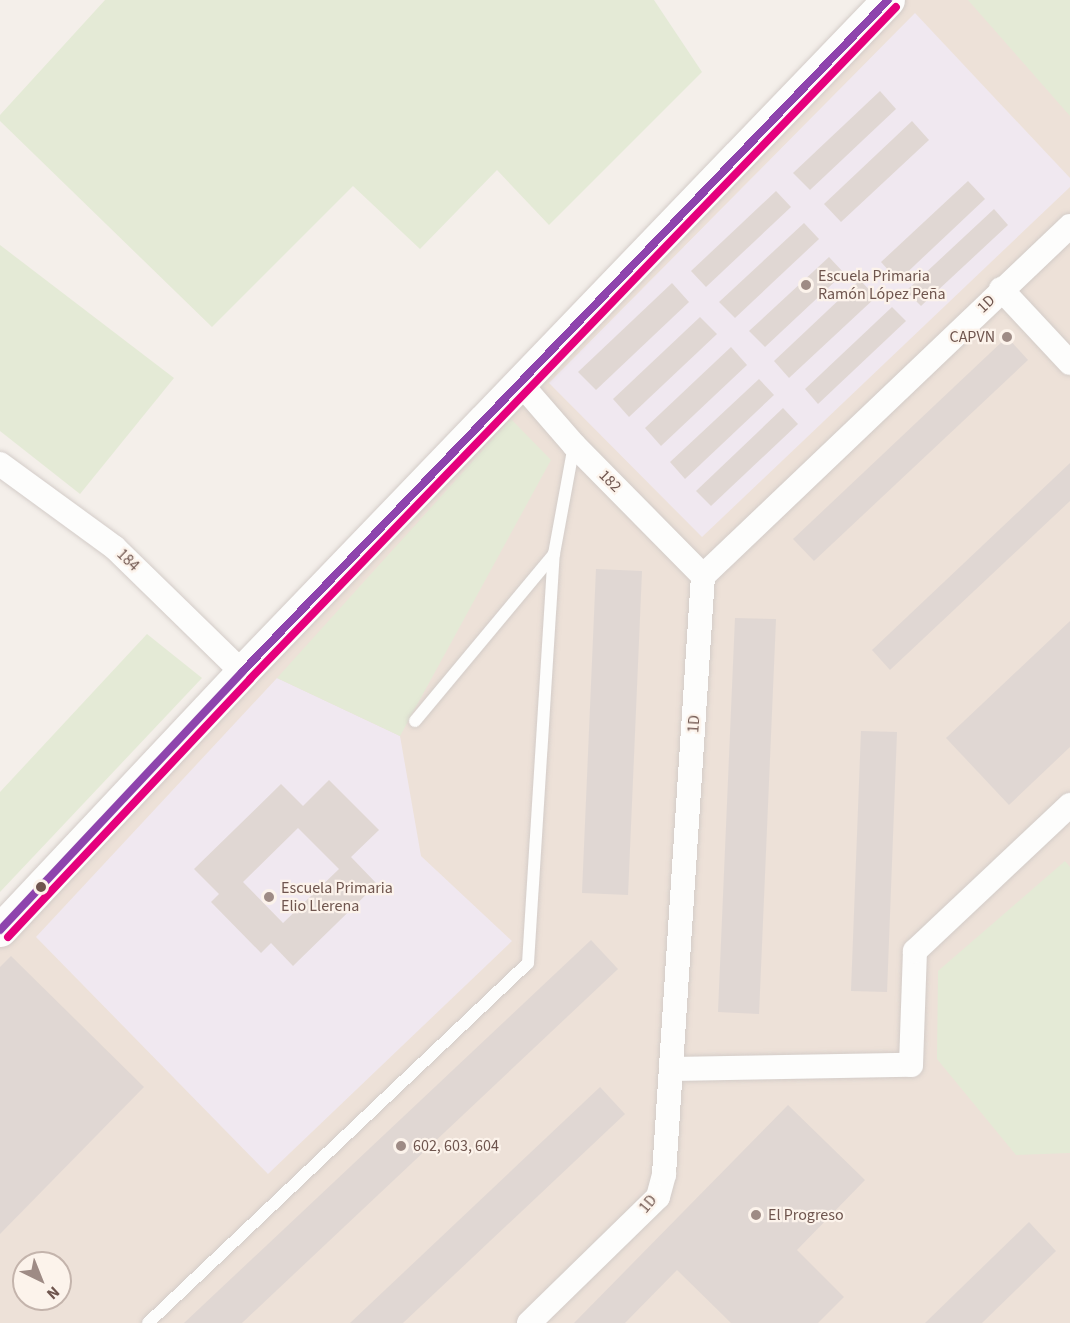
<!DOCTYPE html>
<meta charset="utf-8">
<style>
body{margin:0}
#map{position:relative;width:1070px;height:1323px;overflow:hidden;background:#f4efea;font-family:"Source Sans 3",sans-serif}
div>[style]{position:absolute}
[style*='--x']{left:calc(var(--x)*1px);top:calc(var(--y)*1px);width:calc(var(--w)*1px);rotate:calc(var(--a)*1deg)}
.residential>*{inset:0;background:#ede1d8}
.education>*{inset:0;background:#f0e8f0}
.green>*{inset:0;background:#e4ead6}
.building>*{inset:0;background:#e0d7d3}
.roads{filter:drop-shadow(0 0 2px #d3ccc8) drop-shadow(0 0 2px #d3ccc8)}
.service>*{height:12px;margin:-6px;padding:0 6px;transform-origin:6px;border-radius:6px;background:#fdfdfc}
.minor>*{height:24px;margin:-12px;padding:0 12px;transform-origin:12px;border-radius:12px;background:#fdfdfc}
.secondary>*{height:33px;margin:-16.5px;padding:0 16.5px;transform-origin:16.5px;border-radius:16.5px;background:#fdfdfc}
.bus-1>*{height:8px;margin:-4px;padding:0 4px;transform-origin:4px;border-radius:4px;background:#8e44ad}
.bus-2>*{height:8px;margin:-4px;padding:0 4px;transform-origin:4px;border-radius:4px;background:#e5007d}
.dots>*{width:16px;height:16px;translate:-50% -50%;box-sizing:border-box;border:3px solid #fcf3eb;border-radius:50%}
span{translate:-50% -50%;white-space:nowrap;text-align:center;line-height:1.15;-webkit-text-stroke:4.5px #fcf3eb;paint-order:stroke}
.poi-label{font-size:16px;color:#6f554e}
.left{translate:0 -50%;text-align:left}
.right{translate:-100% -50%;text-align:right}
.street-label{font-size:16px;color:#6f554e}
.north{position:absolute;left:12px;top:1251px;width:60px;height:60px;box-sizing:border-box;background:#fcf3eb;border:2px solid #c4b4ac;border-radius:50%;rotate:137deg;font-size:16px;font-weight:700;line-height:24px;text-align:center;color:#6f554e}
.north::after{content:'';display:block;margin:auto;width:21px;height:27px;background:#9e8b85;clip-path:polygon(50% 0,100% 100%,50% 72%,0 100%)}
</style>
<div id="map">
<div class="residential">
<i style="clip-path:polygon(evenodd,888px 0,1070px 0,1070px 1323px,0 1323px,0 930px,888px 0,24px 1263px,60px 1263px,60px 1299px,24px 1299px,24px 1263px)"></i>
</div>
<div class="education">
<i style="clip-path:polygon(915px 13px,1070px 178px,1070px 187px,702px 537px,549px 383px)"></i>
<i style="clip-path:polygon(277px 678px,400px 736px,421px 856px,512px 941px,268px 1174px,36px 937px)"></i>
</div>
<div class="green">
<i style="clip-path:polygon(105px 0,654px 0,702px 72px,549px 225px,497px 170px,420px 249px,353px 186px,212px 327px,0 121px,0 115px)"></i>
<i style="clip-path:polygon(968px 0,1070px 0,1070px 116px)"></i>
<i style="clip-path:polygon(0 245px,174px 378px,80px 494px,0 431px)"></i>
<i style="clip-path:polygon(511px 419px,551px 460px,400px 736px,277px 678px)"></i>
<i style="clip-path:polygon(147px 634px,202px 678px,0 892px,0 792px)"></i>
<i style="clip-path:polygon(1065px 861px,1070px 867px,1070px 1153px,1016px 1155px,937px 1059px,938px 971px)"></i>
</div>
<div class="building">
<i style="clip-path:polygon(880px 91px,896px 109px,810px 190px,793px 173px)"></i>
<i style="clip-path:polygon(912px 121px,929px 140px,841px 222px,824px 204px)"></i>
<i style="clip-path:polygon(968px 181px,985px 199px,898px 281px,881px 262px)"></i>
<i style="clip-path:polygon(776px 191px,791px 207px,706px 287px,691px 271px)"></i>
<i style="clip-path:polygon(994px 209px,1008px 225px,921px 306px,906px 291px)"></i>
<i style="clip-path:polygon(804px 223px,819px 239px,735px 318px,719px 302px)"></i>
<i style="clip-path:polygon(829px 257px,844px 273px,765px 347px,749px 331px)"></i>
<i style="clip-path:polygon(860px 280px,876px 297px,789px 378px,774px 361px)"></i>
<i style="clip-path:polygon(672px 283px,689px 302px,596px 390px,578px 372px)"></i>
<i style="clip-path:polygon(892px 307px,906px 321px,818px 404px,805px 389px)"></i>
<i style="clip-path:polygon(700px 317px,717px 334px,629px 417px,613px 399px)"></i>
<i style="clip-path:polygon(1007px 337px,1028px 360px,814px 561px,793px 539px)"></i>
<i style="clip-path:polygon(731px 347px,747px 365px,661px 446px,645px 428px)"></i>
<i style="clip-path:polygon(759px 379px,774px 395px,685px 479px,670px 462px)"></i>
<i style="clip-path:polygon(783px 408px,798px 424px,711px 506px,696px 491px)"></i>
<i style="clip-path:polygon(1070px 463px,1070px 501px,890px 670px,872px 650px)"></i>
<i style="clip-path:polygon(596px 569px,642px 571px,628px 895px,582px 893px)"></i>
<i style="clip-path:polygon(735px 618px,776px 619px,759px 1014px,718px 1012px)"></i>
<i style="clip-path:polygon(1070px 621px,1070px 747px,1009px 805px,946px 738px)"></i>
<i style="clip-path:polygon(861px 731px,897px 732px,887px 992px,851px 991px)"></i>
<i style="clip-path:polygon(evenodd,329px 780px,379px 830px,351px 857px,377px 884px,293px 966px,271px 943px,261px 953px,211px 902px,219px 894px,194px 869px,281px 784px,303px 806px,329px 780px,298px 828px,339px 869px,283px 923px,243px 882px,298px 828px)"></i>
<i style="clip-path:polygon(591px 940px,618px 969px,242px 1323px,184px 1323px)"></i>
<i style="clip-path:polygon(11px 956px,144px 1087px,0 1234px,0 967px)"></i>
<i style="clip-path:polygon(600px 1087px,625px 1114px,403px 1323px,350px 1323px)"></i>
<i style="clip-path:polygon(788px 1105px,865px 1180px,797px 1250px,844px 1297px,818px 1323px,731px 1323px,677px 1270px,625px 1323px,574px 1323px)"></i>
<i style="clip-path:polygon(1029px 1222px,1056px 1251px,982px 1323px,925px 1323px)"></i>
</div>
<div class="roads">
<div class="service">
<i style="--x:415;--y:721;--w:217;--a:-50.2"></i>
<i style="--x:148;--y:1323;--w:523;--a:-43.45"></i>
<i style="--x:528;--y:963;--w:410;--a:-86.4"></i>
<i style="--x:554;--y:554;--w:111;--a:-79.6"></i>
</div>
<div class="minor">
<i style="--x:1001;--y:289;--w:101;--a:47"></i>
<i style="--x:521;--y:384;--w:81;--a:49"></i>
<i style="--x:574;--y:445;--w:184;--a:45.4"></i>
<i style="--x:0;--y:464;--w:142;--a:36.1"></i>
<i style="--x:115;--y:548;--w:177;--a:44.3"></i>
<i style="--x:671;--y:1069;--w:240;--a:-1"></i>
<i style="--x:911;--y:1065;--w:114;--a:-88"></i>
<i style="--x:915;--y:951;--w:213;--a:-43.3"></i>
<i style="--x:529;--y:1323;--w:180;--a:-44.3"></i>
<i style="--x:658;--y:1197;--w:24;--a:-75"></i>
<i style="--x:664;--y:1174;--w:599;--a:-86.27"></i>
<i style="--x:703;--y:576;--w:507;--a:-43.64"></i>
</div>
<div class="secondary">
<i style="--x:0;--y:930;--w:354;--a:-46.8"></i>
<i style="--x:242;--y:672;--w:932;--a:-46.13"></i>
</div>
</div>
<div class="bus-1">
<i style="--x:0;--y:930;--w:354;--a:-46.8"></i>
<i style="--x:242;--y:672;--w:932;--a:-46.13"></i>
</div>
<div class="bus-2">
<i style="--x:8;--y:937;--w:354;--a:-46.8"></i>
<i style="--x:250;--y:679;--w:932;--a:-46.13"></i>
</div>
<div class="dots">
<i style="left:806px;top:285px;background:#9e8b85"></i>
<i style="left:1007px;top:337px;background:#9e8b85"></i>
<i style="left:41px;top:887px;background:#6f554e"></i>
<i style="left:269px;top:897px;background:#9e8b85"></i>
<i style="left:401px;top:1146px;background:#9e8b85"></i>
<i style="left:756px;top:1215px;background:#9e8b85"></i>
</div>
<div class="poi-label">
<span class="left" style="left:818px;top:285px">Escuela Primaria<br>Ramón López Peña</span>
<span class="right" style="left:995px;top:337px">CAPVN</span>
<span class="left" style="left:281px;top:897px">Escuela Primaria<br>Elio Llerena</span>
<span class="left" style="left:413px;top:1146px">602, 603, 604</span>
<span class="left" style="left:768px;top:1215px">El Progreso</span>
</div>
<div class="street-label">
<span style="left:986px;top:304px;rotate:-44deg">1D</span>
<span style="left:610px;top:481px;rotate:45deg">182</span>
<span style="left:128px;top:560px;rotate:44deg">184</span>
<span style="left:694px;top:724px;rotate:-86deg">1D</span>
<span style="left:648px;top:1204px;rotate:-50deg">1D</span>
</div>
<div class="north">N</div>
</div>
